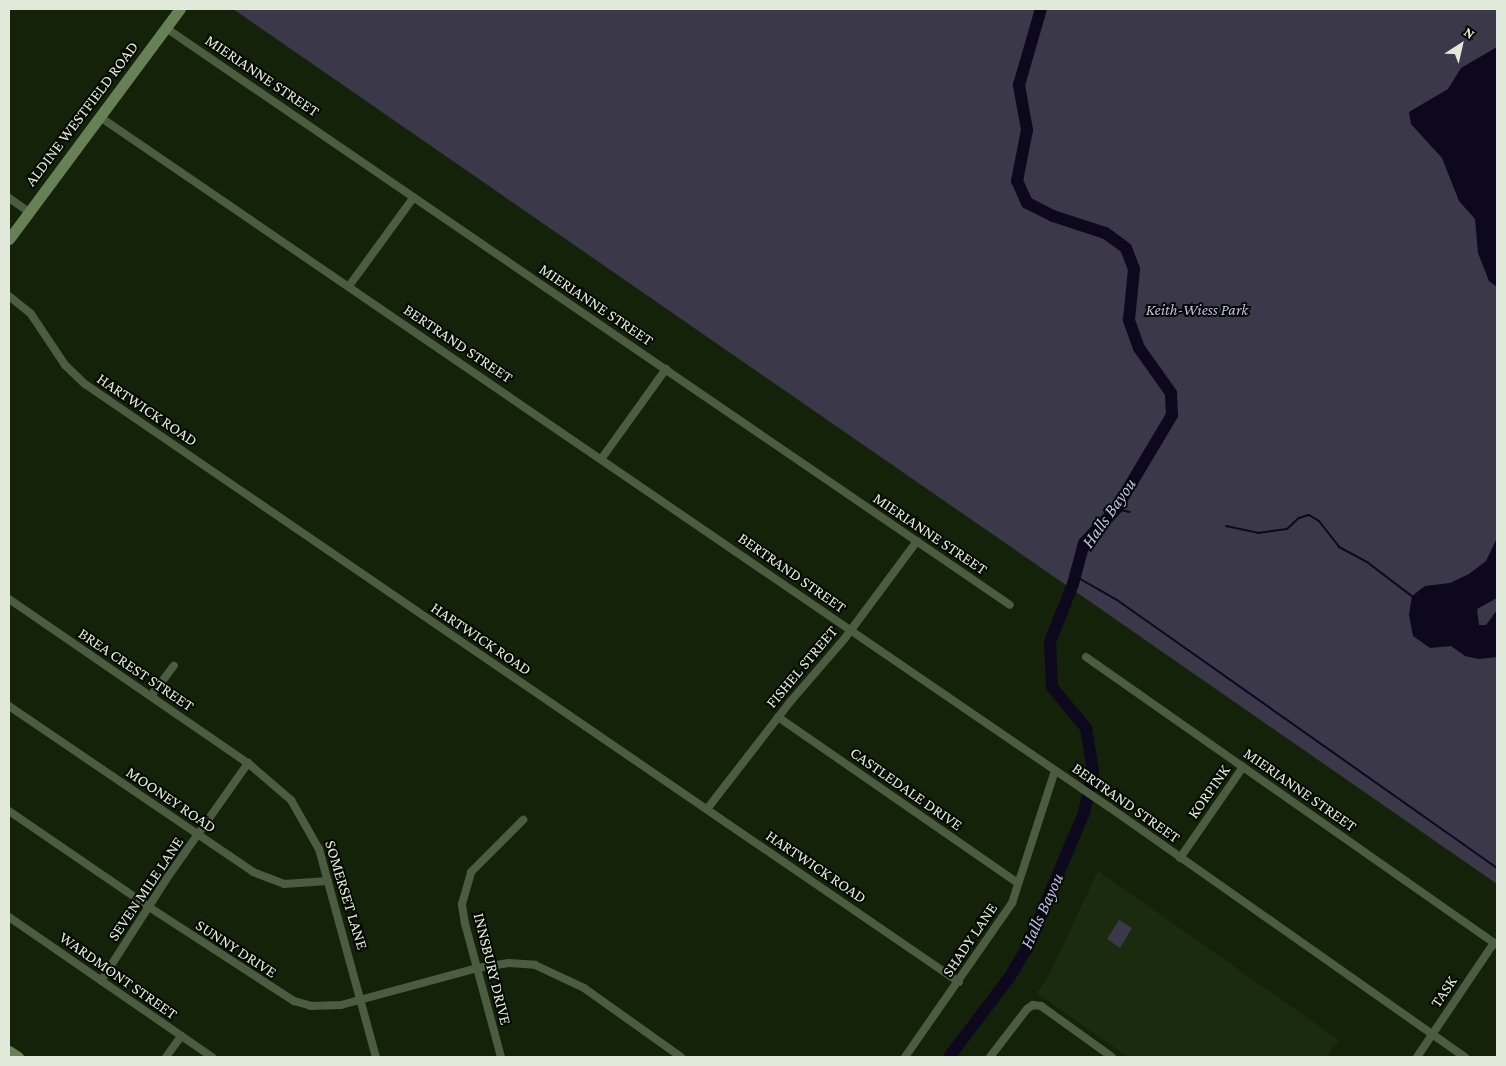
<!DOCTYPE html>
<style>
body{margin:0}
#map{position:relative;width:1506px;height:1066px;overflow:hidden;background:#15220a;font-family:"Crimson Pro",serif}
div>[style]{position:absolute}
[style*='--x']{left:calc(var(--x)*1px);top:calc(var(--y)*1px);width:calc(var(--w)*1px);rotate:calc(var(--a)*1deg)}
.built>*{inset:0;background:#1b2c0e}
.green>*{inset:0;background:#3b384a}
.water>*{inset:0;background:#0d081e}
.stream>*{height:2px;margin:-1px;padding:0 1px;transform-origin:1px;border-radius:1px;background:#0d081e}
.river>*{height:12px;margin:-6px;padding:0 6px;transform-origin:6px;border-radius:6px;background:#0d081e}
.minor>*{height:8px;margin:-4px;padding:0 4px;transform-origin:4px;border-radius:4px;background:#4c5c41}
.secondary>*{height:11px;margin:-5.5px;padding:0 5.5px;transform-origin:5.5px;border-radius:5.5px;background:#678055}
span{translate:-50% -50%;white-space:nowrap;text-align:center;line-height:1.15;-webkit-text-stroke:4px #050902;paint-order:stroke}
.street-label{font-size:16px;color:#e0e9da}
.park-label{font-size:16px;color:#bfb7ec;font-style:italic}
.water-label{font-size:18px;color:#c1b9ef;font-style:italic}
.frame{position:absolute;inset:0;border:10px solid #e0e9da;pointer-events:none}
.north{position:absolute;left:1436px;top:20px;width:50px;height:50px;-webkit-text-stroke:4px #050902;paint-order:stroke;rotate:35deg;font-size:14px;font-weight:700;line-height:20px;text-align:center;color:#e0e9da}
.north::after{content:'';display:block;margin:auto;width:18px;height:22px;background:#e0e9da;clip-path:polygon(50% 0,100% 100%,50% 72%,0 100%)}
</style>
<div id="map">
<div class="built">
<i style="clip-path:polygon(1098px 871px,1339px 1040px,1326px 1057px,1128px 1057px,1037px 993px,1049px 975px)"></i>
</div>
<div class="green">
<i style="clip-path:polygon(233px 9px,1497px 9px,1497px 884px,1105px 612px)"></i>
<i style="clip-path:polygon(1119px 920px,1132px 928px,1120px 948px,1107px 939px)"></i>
</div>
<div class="water">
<i style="clip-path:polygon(1497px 47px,1496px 141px,1497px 287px,1489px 281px,1478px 253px,1475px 219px,1459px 201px,1442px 158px,1411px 124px,1409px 112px,1448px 89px,1461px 68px)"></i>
<i style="clip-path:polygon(1497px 538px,1497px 598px,1477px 609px,1479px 625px,1486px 625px,1497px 610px,1497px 657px,1479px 659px,1465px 656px,1451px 646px,1430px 648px,1413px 636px,1409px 615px,1412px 596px,1425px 586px,1450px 583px,1469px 574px,1486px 561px)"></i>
</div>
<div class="stream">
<i style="--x:1116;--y:509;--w:14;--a:12"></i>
<i style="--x:1226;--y:526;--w:33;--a:12"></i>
<i style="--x:1258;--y:533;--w:29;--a:-8"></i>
<i style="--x:1287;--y:529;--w:16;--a:-43"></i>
<i style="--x:1299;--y:518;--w:10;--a:-17"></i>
<i style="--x:1309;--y:515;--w:12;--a:31"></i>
<i style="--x:1319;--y:521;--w:33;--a:52"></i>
<i style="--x:1339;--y:547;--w:32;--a:28"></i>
<i style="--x:1367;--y:562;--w:58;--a:37.3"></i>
<i style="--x:1075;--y:576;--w:48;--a:29.7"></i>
<i style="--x:1117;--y:600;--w:465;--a:35.2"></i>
</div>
<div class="river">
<i style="--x:949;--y:1057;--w:99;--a:-52.8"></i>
<i style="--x:1009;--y:978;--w:33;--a:-59"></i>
<i style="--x:1026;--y:950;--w:149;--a:-67.1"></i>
<i style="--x:1084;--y:813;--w:43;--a:-77.9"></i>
<i style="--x:1093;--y:771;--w:44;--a:-99.2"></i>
<i style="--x:1086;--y:728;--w:53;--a:-129.7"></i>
<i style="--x:1052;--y:687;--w:45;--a:-92.5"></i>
<i style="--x:1050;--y:642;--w:62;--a:-68.4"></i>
<i style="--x:1073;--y:584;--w:42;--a:-75"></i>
<i style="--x:1084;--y:543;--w:47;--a:-46.7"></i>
<i style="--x:1116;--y:509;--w:109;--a:-59.2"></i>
<i style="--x:1172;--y:415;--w:22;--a:-93"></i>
<i style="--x:1171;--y:393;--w:55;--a:-125.4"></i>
<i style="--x:1139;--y:348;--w:30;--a:-110"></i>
<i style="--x:1129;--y:320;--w:51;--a:-84.4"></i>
<i style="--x:1134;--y:269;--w:22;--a:-111"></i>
<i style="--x:1126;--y:248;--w:26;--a:-144"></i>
<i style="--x:1105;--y:233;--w:55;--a:-161.9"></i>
<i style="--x:1053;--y:216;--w:29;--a:-153"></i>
<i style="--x:1027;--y:203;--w:24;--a:-114"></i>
<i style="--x:1017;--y:181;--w:52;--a:-78.9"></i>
<i style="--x:1027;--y:130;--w:46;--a:-100.1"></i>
<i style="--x:1019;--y:85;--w:79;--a:-73.9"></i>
</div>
<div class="minor">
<i style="--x:166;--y:28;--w:1022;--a:34.36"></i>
<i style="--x:100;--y:117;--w:1222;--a:34.37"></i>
<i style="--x:1109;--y:807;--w:435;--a:35.1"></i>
<i style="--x:9;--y:198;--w:24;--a:35"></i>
<i style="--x:349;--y:286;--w:110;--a:-53.9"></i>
<i style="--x:9;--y:296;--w:28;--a:39"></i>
<i style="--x:31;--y:314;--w:61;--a:56.3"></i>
<i style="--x:65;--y:365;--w:28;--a:44"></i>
<i style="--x:85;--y:384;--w:1059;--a:34.38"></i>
<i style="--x:602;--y:458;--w:110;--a:-54.3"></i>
<i style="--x:9;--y:599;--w:290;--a:34.5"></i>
<i style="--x:248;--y:763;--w:57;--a:40.7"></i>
<i style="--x:291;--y:800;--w:56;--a:60.3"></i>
<i style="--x:319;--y:849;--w:216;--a:74.7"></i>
<i style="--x:1086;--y:657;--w:502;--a:35.02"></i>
<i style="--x:151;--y:696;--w:38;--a:-53"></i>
<i style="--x:9;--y:706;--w:295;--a:34.2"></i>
<i style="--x:253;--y:872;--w:33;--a:21"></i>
<i style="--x:284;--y:884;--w:44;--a:-3.9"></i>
<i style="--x:778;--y:717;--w:292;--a:34.7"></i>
<i style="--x:707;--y:809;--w:135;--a:-52.2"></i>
<i style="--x:790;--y:702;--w:84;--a:-49.3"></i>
<i style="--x:845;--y:638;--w:121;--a:-53.4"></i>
<i style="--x:9;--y:811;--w:170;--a:34.4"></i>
<i style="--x:149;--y:907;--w:173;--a:33"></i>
<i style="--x:294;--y:1001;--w:18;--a:16"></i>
<i style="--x:311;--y:1006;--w:30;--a:-2"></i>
<i style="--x:341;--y:1005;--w:141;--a:-15.2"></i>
<i style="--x:477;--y:968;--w:32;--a:-9"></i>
<i style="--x:509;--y:963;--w:26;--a:4"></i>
<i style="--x:535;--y:965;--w:54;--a:25.1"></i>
<i style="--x:584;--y:988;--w:119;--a:35.4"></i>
<i style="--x:1180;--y:858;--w:111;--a:-55.3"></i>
<i style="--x:9;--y:917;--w:247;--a:34.6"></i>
<i style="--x:101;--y:981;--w:122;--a:-57.3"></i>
<i style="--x:167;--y:878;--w:141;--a:-54.8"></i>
<i style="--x:166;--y:1057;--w:26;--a:-54"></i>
<i style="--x:501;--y:1057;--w:138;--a:-105.1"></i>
<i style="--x:465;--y:924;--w:20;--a:-99"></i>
<i style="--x:462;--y:904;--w:33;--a:-74"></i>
<i style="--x:471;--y:872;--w:74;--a:-45"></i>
<i style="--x:905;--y:1057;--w:188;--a:-55.2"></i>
<i style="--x:1012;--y:903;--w:139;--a:-72"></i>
<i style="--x:990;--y:1057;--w:61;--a:-52.4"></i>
<i style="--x:1027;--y:1009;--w:7;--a:-34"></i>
<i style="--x:1033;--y:1005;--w:8;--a:7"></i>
<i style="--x:1041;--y:1006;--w:87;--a:35.7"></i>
<i style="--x:1417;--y:1057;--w:138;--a:-56"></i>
</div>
<div class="secondary">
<i style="--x:9;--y:239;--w:287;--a:-53.4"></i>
<i style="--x:9;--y:1051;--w:11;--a:34"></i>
</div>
<div class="street-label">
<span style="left:262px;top:76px;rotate:34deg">MIERIANNE STREET</span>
<span style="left:82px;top:114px;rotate:-53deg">ALDINE WESTFIELD ROAD</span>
<span style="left:596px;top:305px;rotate:34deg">MIERIANNE STREET</span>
<span style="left:458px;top:344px;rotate:34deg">BERTRAND STREET</span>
<span style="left:147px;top:410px;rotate:34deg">HARTWICK ROAD</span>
<span style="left:930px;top:534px;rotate:34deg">MIERIANNE STREET</span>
<span style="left:792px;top:573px;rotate:35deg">BERTRAND STREET</span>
<span style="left:481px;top:639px;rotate:34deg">HARTWICK ROAD</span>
<span style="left:802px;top:667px;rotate:-50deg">FISHEL STREET</span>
<span style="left:136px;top:670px;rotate:34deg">BREA CREST STREET</span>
<span style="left:906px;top:789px;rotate:35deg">CASTLEDALE DRIVE</span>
<span style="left:1300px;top:790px;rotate:35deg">MIERIANNE STREET</span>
<span style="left:1209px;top:792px;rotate:-55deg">KORPINK</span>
<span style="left:171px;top:800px;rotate:34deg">MOONEY ROAD</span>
<span style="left:1126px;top:803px;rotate:35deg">BERTRAND STREET</span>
<span style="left:816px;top:867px;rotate:34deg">HARTWICK ROAD</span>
<span style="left:146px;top:889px;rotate:-56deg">SEVEN MILE LANE</span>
<span style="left:346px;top:895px;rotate:73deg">SOMERSET LANE</span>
<span style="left:970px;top:940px;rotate:-56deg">SHADY LANE</span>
<span style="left:236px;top:949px;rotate:33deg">SUNNY DRIVE</span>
<span style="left:492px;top:969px;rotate:76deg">INNSBURY DRIVE</span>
<span style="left:118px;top:976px;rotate:35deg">WARDMONT STREET</span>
<span style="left:1444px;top:992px;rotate:-56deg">TASK</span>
</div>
<div class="park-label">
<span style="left:1197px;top:310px">Keith-Wiess Park</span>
</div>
<div class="water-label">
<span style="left:1109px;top:513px;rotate:-55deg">Halls Bayou</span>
<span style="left:1042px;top:911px;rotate:-66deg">Halls Bayou</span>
</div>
<div class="frame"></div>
<div class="north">N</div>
</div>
